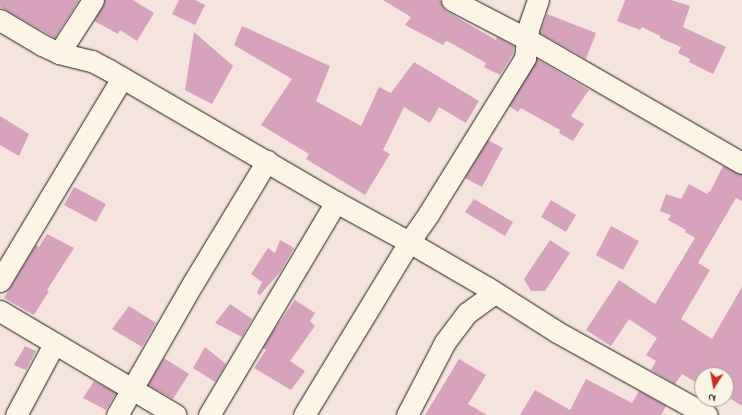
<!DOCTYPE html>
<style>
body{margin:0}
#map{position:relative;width:742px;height:415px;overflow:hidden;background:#f5e4dd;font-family:"Indie Flower",sans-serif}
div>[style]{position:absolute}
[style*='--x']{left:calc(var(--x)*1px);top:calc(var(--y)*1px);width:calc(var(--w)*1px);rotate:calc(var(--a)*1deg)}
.building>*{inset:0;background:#d7a2bc}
.roads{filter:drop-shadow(0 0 1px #1c1c1c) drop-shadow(0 0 1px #1c1c1c)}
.street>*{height:21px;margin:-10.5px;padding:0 10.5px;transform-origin:10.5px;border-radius:10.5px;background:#fcf5e5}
span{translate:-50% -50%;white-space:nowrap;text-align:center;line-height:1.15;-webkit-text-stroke:3.5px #fcf5e5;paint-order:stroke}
.north{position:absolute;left:694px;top:367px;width:40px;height:40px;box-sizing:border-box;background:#fcf5e5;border:1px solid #a29e95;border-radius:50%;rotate:191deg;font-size:11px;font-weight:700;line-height:16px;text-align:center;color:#1c1c1c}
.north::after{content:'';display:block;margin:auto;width:14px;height:18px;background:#c8321e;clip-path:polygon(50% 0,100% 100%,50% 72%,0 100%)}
</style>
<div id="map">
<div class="building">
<i style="clip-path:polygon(0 0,79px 0,55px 38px,0 7px)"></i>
<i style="clip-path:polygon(105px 0,133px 0,154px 13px,137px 41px,120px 30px,118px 34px,94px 21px,103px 6px)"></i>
<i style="clip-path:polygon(179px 0,195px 0,205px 5px,195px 25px,172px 14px)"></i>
<i style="clip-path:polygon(383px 0,440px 0,442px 6px,446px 11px,496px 40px,497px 37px,514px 46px,513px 54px,500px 75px,484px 67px,486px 63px,449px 42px,446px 41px,443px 45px,405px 25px,411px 17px)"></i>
<i style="clip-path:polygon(625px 0,671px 0,690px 6px,683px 27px,726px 47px,713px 74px,689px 62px,690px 59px,678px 53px,681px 47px,660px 38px,660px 36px,642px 27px,640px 30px,617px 21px)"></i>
<i style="clip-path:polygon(547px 14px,596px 33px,586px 59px,540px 33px)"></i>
<i style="clip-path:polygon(242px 26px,330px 66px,316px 101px,361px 126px,379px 87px,391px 93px,414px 62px,479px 101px,466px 123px,439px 107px,430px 123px,404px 107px,383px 150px,390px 154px,365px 195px,306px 159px,309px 154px,261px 125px,292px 79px,234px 45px)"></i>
<i style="clip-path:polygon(194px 32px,233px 66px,212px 104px,185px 90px)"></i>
<i style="clip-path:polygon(537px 59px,589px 90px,571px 116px,584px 124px,573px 141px,559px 133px,560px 130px,521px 108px,518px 112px,509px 106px)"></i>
<i style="clip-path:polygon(0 116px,29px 134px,19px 156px,0 145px)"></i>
<i style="clip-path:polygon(488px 140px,503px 148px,482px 187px,465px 178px)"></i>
<i style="clip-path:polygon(723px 166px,742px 175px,742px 201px,736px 198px,698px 263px,710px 270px,681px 319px,712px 339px,742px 287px,742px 406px,726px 396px,726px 375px,702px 375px,702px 386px,682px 374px,675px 384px,651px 370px,656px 361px,646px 355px,657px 338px,629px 319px,611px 346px,586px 330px,619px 280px,655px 304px,695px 238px,685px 232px,686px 230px,668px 220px,671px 215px,660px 211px,666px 194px,681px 199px,689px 184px,707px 194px,709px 191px,710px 192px)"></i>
<i style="clip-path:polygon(74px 187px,106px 204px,96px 222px,64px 205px)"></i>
<i style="clip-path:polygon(474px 199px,513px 222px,505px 236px,465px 212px)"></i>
<i style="clip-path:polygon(551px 200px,576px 215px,566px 232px,541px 217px)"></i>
<i style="clip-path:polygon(611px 226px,639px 241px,623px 270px,596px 255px)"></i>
<i style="clip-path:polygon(47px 234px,74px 248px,47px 290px,49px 291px,34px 315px,4px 298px,36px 245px,39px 247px)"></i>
<i style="clip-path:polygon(280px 240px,294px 248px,280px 272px,260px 295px,257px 293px,262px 282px,251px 274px,268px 248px,275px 253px)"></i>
<i style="clip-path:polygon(550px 240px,570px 253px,545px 291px,531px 291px,524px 279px)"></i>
<i style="clip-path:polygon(295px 300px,315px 313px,310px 321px,315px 326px,290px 361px,305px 371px,291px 390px,254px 368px,266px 350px,263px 348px,272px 333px)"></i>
<i style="clip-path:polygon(230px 304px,252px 319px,242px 337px,215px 323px)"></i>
<i style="clip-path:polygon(129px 306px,156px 323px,142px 347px,112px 329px)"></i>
<i style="clip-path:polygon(25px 346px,36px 351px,26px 370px,14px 365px)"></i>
<i style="clip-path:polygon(205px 347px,226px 364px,215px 382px,193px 368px)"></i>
<i style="clip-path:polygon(164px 358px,189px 374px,173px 399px,148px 385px)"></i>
<i style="clip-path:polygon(459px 359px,486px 375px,468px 404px,487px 415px,425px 415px)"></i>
<i style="clip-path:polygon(586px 379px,632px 403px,639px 391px,666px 406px,661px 415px,520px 415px,535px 390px,570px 410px)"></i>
<i style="clip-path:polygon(94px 381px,116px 393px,106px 410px,83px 398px)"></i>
</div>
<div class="roads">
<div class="street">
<i style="--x:452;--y:0;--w:85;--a:27.5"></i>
<i style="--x:527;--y:39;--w:248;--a:30"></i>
<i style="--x:0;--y:20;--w:49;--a:30.8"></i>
<i style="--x:42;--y:45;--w:19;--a:25"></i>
<i style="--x:59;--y:53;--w:34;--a:14"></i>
<i style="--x:92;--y:61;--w:19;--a:28"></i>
<i style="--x:109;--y:70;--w:263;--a:30.2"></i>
<i style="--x:336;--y:202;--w:83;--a:28.7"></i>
<i style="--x:409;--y:242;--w:91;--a:30.2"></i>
<i style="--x:488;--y:288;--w:82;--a:32.5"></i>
<i style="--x:557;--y:332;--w:171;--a:29"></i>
<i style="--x:59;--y:53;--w:63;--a:-57.3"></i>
<i style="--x:0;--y:281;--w:237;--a:-59"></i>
<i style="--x:0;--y:311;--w:204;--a:30.6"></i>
<i style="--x:16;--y:415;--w:81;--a:-61.8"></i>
<i style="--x:117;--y:415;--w:152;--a:-60.1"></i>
<i style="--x:193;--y:283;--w:143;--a:-58.8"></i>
<i style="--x:209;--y:415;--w:248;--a:-59.2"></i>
<i style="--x:304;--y:415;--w:202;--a:-58.7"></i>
<i style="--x:409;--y:242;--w:35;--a:-55"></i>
<i style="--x:429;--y:213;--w:182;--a:-58.2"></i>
<i style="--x:525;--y:58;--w:29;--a:-84"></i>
<i style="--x:528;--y:29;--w:31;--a:-71"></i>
<i style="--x:407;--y:415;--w:82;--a:-62.5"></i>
<i style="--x:445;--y:342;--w:36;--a:-53"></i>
<i style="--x:467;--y:313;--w:34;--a:-36"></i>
</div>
</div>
<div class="north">N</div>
</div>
